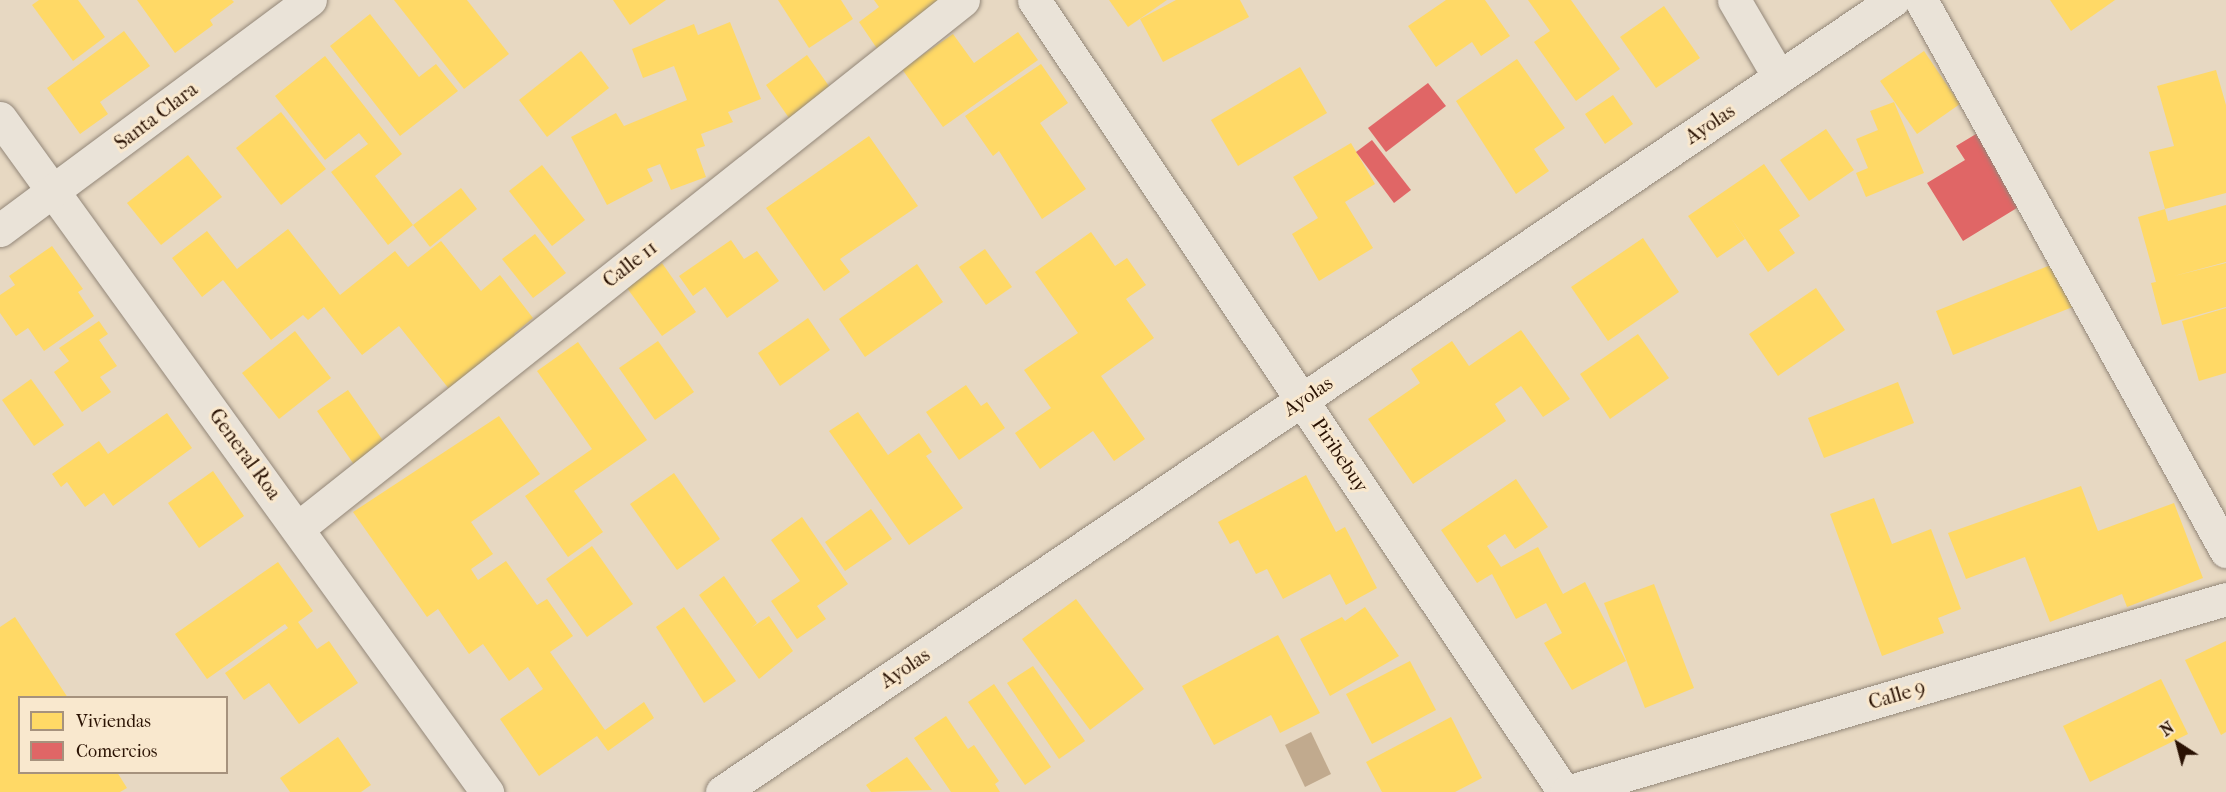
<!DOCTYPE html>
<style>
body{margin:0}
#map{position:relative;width:2226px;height:792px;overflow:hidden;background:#e7d8c2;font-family:"IM FELL French Canon",serif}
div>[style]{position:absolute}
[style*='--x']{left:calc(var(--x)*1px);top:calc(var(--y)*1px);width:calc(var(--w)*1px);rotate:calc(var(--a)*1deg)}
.water>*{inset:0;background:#c1aa8e}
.homes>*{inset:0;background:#ffd966}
.shops>*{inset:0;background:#e06666}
.roads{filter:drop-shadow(0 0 2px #938779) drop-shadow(0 0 2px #938779)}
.minor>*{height:33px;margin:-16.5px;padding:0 16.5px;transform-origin:16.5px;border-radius:16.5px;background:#eae3d8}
.tertiary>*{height:33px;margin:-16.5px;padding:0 16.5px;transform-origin:16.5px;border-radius:16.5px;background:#eae3d8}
span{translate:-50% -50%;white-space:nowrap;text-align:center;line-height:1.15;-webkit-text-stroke:6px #f9e8ce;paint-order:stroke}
.street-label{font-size:20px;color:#2a1203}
.legend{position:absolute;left:18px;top:696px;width:210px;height:78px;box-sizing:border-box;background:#f9e8ce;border:2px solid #a6927d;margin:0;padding:8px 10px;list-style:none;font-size:18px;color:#2a1203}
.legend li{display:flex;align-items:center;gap:12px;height:30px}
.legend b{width:30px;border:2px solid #a6927d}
.north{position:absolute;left:2148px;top:714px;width:60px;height:60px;-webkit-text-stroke:4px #f9e8ce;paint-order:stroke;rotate:324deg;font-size:16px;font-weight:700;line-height:24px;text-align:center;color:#2a1203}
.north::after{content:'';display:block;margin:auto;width:21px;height:27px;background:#2a1203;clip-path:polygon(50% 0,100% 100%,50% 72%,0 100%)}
</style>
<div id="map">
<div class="water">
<i style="clip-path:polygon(1311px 732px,1331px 774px,1305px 787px,1285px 745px)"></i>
</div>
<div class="homes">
<i style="clip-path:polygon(39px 0,78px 0,105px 37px,73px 61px,32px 5px)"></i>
<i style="clip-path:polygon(137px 0,232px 0,234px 2px,210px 20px,213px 25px,175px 53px)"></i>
<i style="clip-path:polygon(394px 0,467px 0,509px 54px,464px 89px)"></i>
<i style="clip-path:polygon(613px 0,666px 0,630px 25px)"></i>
<i style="clip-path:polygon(778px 0,841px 0,853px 19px,809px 48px)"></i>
<i style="clip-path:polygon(874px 0,949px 0,878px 50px,859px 22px,879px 7px)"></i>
<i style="clip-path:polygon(1109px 0,1167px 0,1128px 27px)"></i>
<i style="clip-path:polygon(1176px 0,1240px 0,1249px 17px,1163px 62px,1140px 19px)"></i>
<i style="clip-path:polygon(1446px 0,1485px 0,1510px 36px,1481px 56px,1472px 42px,1436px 67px,1408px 26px)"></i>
<i style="clip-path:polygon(1528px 0,1571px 0,1620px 69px,1576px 101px,1534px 42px,1550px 31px)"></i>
<i style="clip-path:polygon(2050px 0,2115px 0,2071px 31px)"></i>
<i style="clip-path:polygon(1664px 6px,1700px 58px,1656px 88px,1620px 37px)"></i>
<i style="clip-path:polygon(370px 14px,419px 77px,436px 64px,458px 91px,400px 136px,330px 46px)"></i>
<i style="clip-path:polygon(730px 22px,761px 99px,728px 112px,733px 122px,701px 134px,705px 146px,696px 149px,706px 177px,671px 190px,660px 164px,647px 169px,653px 181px,607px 205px,571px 137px,616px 113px,624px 126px,687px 100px,674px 66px,643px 78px,632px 49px,694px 24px,698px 35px)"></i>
<i style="clip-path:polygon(124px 31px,150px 66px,100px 102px,108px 114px,80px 134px,47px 88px)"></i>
<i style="clip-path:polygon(1018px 32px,1038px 60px,943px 127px,902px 69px,953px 34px,974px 63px)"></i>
<i style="clip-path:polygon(581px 51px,609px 88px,547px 137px,519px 100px)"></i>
<i style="clip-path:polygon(1924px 51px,1960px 104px,1917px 134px,1880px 81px)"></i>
<i style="clip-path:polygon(807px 55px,831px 89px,789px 118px,766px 85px)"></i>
<i style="clip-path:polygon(325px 56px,402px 154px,375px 176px,413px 225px,388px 245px,331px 172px,368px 144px,359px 133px,325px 160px,275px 96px)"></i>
<i style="clip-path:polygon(1517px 59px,1565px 128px,1534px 149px,1549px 171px,1516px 194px,1456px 101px)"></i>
<i style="clip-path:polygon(1041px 64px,1068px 103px,1040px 123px,1086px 189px,1042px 219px,999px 151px,993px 156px,965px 116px)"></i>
<i style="clip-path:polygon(1300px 67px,1327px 113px,1238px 166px,1211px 120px)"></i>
<i style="clip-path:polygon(2216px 70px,2226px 105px,2226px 193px,2165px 209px,2168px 221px,2226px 205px,2226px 262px,2174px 276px,2226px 263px,2226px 307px,2162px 325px,2151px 283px,2156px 282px,2138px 217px,2165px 209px,2149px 152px,2174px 146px,2157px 86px)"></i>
<i style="clip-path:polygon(1613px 95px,1633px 124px,1605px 144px,1585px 114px)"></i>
<i style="clip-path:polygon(1894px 102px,1924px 173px,1866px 197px,1856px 173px,1868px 168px,1856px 139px,1878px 130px,1870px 111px)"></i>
<i style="clip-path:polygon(281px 112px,326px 169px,281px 205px,236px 148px)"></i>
<i style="clip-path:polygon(1826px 129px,1854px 170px,1809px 201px,1780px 160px)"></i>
<i style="clip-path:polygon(869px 136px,918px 206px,840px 259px,850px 272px,824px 291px,766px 208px)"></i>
<i style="clip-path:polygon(1351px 143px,1375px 184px,1345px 202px,1373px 248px,1319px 281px,1292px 234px,1318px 218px,1293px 177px)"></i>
<i style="clip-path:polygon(188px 155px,222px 197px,161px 245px,127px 203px)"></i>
<i style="clip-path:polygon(1764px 164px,1800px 216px,1779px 230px,1795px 253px,1768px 272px,1731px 218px,1745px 239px,1717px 258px,1688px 216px)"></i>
<i style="clip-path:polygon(542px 165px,585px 220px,552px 246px,509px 191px)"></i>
<i style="clip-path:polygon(461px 188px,477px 209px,430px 247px,413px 225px)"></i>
<i style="clip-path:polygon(288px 229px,340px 295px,395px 251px,408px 267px,441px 241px,481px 291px,500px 275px,533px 318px,514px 334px,521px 341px,453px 394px,399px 326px,362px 355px,324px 307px,308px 320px,303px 315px,271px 340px,223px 280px,202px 297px,172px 258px,207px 231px,237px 269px)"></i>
<i style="clip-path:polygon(1091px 232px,1115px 266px,1127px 258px,1146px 285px,1126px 299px,1154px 338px,1101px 376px,1145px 439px,1114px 461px,1093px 431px,1040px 469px,1015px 433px,1051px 408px,1024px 370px,1078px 333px,1035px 272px)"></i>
<i style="clip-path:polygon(535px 234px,566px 273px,533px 298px,502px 259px)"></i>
<i style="clip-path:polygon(1643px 238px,1679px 292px,1608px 341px,1571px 287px)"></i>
<i style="clip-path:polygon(731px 240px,744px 259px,757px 251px,779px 281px,727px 318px,705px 287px,693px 296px,679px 276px)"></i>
<i style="clip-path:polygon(52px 246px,83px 289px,78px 292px,94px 316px,44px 351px,28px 328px,16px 336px,0 313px,0 295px,15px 285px,9px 276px)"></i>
<i style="clip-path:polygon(985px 249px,1012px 287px,986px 305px,959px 267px)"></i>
<i style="clip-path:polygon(2063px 260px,2080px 304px,1953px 355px,1936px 311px)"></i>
<i style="clip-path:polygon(662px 263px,696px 312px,662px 336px,627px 288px)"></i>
<i style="clip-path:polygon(917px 264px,943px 302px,865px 357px,839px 319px)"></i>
<i style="clip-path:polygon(1816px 288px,1845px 330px,1778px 376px,1749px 334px)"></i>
<i style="clip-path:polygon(2226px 308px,2226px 373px,2199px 381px,2182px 321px)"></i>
<i style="clip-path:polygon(808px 318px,830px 350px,780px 386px,758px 353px)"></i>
<i style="clip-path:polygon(99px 321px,108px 334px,99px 340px,117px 366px,100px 377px,111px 392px,82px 412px,54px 372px,69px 361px,59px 348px)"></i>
<i style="clip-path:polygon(1521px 330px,1570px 399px,1543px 417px,1521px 386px,1495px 404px,1506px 421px,1413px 484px,1368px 419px,1420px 383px,1411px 369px,1452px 341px,1469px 366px)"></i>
<i style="clip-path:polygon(295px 331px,331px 378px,279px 419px,242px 373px)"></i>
<i style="clip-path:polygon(1638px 334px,1669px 378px,1610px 419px,1580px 374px)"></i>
<i style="clip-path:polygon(658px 341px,694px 392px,655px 420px,619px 368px)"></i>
<i style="clip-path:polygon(578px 342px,647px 440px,574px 491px,603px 532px,568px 557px,525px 496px,592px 449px,537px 371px)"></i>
<i style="clip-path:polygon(31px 379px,64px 425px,34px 446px,2px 400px)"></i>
<i style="clip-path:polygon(1898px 382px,1914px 423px,1824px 458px,1808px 418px)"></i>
<i style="clip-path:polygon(966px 385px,981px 406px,987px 402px,1005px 428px,959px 460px,926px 412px)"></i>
<i style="clip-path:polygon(348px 390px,386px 445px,355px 466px,317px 411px)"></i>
<i style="clip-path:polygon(858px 412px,888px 455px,919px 433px,932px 452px,926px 456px,963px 508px,909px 545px,829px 431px)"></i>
<i style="clip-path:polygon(167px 413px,192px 448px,113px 506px,104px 493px,85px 507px,67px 482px,61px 487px,52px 474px,99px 441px,108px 454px)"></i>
<i style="clip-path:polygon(499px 416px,540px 474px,471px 522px,493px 554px,471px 569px,478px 580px,506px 561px,537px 605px,547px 599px,573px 636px,550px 652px,605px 730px,644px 702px,654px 718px,608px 751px,597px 736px,539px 776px,500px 719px,543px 689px,528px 667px,509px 681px,483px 644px,469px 654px,438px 609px,427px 617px,353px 512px)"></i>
<i style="clip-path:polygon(213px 471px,244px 516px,199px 548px,168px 503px)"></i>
<i style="clip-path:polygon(674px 473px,720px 539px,677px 570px,630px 504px)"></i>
<i style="clip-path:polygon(1306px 475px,1336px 532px,1345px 527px,1377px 588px,1346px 605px,1330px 574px,1283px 599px,1267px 569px,1256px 574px,1238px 540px,1230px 544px,1218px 522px)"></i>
<i style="clip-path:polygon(1516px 479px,1548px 527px,1515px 549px,1505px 534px,1487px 546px,1501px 567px,1538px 547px,1563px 594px,1585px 582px,1626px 661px,1572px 690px,1544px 643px,1562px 633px,1546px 603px,1516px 619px,1492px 574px,1477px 583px,1441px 530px)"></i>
<i style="clip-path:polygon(2081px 486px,2098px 531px,2174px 503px,2203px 578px,2127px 607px,2122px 594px,2050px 622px,2025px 557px,1966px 579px,1948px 533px)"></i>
<i style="clip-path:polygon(1874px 498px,1892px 544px,1931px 529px,1961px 609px,1938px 618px,1944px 633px,1882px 656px,1830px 514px)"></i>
<i style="clip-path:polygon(871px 509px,892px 539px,845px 571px,825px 542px)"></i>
<i style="clip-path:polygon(802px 517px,848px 584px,817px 606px,826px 619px,797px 639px,771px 601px,800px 581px,771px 540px)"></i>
<i style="clip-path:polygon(592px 546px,633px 604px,587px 637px,546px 579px)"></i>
<i style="clip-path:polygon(278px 562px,313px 611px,298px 622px,317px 649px,329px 641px,358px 683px,299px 724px,269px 683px,244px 700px,225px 673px,288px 628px,285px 624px,207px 679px,175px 634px)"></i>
<i style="clip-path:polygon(724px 576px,757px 623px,751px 628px,769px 616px,793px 651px,759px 679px,699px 595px)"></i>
<i style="clip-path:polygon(1654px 584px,1694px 688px,1645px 708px,1604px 603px)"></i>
<i style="clip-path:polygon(1076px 599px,1144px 689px,1090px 730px,1022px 639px)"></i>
<i style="clip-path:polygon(684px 607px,736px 681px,704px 703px,656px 627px)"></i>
<i style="clip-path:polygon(1365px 607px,1399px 656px,1330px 696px,1300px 639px,1342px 617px,1345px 621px)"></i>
<i style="clip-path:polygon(15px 617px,68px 698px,20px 698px,20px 772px,117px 772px,127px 788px,120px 792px,0 792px,0 627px)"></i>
<i style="clip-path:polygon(1278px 635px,1320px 713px,1280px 733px,1271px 715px,1214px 745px,1182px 686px)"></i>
<i style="clip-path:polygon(2226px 641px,2226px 732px,2221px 735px,2185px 660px)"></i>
<i style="clip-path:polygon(1410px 661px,1436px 710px,1372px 744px,1346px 694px)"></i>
<i style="clip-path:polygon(1033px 666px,1085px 741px,1059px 759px,1007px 683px)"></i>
<i style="clip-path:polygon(2161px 679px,2188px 734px,2090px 782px,2063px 726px)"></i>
<i style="clip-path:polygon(994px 684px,1051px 767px,1025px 785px,968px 702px)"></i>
<i style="clip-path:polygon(946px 716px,968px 749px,974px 745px,999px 781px,995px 784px,1000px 792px,951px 792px,914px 738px)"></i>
<i style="clip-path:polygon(1451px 717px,1482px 778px,1455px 792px,1382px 792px,1366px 762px)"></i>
<i style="clip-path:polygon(338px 737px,371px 785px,361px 792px,290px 792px,280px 778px)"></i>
<i style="clip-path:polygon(907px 757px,932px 790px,871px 792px,866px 785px)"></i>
</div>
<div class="shops">
<i style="clip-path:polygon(1428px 83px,1446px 106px,1386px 152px,1368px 128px)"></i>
<i style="clip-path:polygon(1981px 131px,2025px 203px,1963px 241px,1927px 183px,1965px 160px,1956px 146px)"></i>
<i style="clip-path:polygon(1372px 140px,1411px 190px,1394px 203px,1356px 152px)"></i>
</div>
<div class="roads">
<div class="minor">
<i style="--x:1034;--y:0;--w:953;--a:56.21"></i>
<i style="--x:1734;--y:0;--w:89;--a:59.7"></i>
<i style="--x:1921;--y:0;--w:630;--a:61.03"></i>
<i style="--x:0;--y:118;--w:832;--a:54.15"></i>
<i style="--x:0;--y:230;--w:386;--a:-36.6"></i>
<i style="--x:298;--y:528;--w:849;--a:-38.45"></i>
<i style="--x:1567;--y:792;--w:687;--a:-16.32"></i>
</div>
<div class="tertiary">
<i style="--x:722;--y:792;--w:1414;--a:-34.07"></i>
</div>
</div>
<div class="street-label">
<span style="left:156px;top:116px;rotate:-37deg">Santa Clara</span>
<span style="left:1710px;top:124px;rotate:-34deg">Ayolas</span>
<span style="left:630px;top:264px;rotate:-38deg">Calle 11</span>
<span style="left:1308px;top:396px;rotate:-34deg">Ayolas</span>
<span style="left:245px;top:454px;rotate:54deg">General Roa</span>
<span style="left:1340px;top:455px;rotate:56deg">Piribebuy</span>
<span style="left:905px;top:668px;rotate:-34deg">Ayolas</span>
<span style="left:1897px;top:695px;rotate:-16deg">Calle 9</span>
</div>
<ul class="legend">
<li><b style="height:16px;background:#ffd966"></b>Viviendas</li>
<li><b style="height:16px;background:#e06666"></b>Comercios</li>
</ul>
<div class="north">N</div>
</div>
